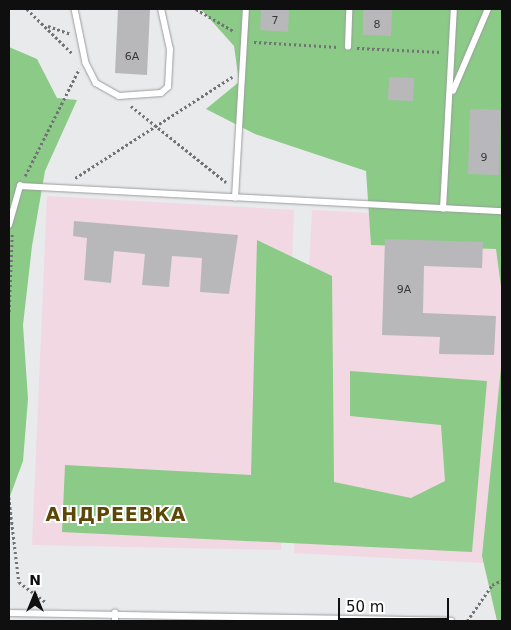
<!DOCTYPE html>
<meta charset="utf-8">
<style>
body{margin:0}
#map{position:relative;width:511px;height:630px;overflow:hidden;background:#e8eaec;font-family:"DejaVu Sans",sans-serif}
div>[style]{position:absolute}
[style*='--x']{left:calc(var(--x)*1px);top:calc(var(--y)*1px);width:calc(var(--w)*1px);rotate:calc(var(--a)*1deg)}
.education>*{inset:0;background:#f1d8e2}
.forest>*{inset:0;background:#8bcb87}
.building>*{inset:0;background:#b8b8bb}
.path>*{height:2.5px;margin-top:-1.25px;transform-origin:0;background:repeating-linear-gradient(90deg,#727374 0 2.5px,transparent 0 5px)}
.roads{filter:drop-shadow(0 0 1px #9b9c9e) drop-shadow(0 0 1px #9b9c9e)}
.service>*{height:5.5px;margin:-2.75px;padding:0 2.75px;transform-origin:2.75px;border-radius:2.75px;background:#fff}
span{translate:-50% -50%;white-space:nowrap;text-align:center;line-height:1.15;-webkit-text-stroke:4px #fff;paint-order:stroke}
.number-label{font-size:11px;color:#39393b}
.number-label span{-webkit-text-stroke-width:0}
.district-label{font-size:19px;color:#5c4707;font-weight:700;letter-spacing:1px}
.frame{position:absolute;inset:0;border:10px solid #0f0f10;pointer-events:none}
.north{position:absolute;left:10px;top:570px;width:50px;height:50px;-webkit-text-stroke:4px #fff;paint-order:stroke;rotate:0deg;font-size:14px;font-weight:700;line-height:20px;text-align:center;color:#0f0f10}
.north::after{content:'';display:block;margin:auto;width:18px;height:22px;background:#0f0f10;clip-path:polygon(50% 0,100% 100%,50% 72%,0 100%)}
.scale{position:absolute;left:338px;top:598px;width:111px;height:22px;box-sizing:border-box;border:2px solid #0f0f10;border-top:0;padding-left:6px;font-size:15px;line-height:18px;white-space:nowrap;color:#0f0f10;-webkit-text-stroke:4px #fff;paint-order:stroke}
</style>
<div id="map">
<div class="education">
<i style="clip-path:polygon(47px 196px,294px 210px,281px 550px,32px 545px)"></i>
<i style="clip-path:polygon(312px 210px,502px 220px,502px 564px,294px 553px)"></i>
</div>
<div class="forest">
<i style="clip-path:polygon(201px 9px,502px 9px,502px 294px,496px 249px,371px 245px,366px 171px,255px 134px,206px 109px,239px 82px,234px 46px)"></i>
<i style="clip-path:polygon(9px 47px,37px 59px,57px 98px,77px 100px,45px 171px,32px 246px,23px 325px,28px 399px,23px 461px,9px 499px)"></i>
<i style="clip-path:polygon(257px 240px,332px 276px,334px 482px,411px 498px,445px 481px,441px 425px,350px 416px,350px 371px,487px 381px,472px 552px,62px 532px,65px 465px,251px 475px)"></i>
<i style="clip-path:polygon(502px 358px,502px 621px,497px 621px,482px 556px)"></i>
</div>
<div class="building">
<i style="clip-path:polygon(118px 9px,150px 9px,147px 75px,115px 73px)"></i>
<i style="clip-path:polygon(261px 9px,289px 9px,288px 32px,260px 30px)"></i>
<i style="clip-path:polygon(363px 9px,392px 9px,391px 36px,363px 35px)"></i>
<i style="clip-path:polygon(389px 77px,414px 78px,413px 101px,388px 100px)"></i>
<i style="clip-path:polygon(470px 109px,501px 110px,499px 175px,468px 174px)"></i>
<i style="clip-path:polygon(74px 221px,238px 235px,229px 294px,200px 292px,202px 258px,172px 256px,169px 287px,142px 285px,145px 254px,114px 251px,111px 283px,84px 280px,87px 238px,73px 236px)"></i>
<i style="clip-path:polygon(385px 239px,483px 242px,482px 268px,424px 266px,423px 313px,496px 316px,494px 355px,439px 354px,440px 337px,382px 335px)"></i>
</div>
<div class="path">
<i style="--x:27;--y:9;--w:64;--a:44.4"></i>
<i style="--x:196;--y:9;--w:45;--a:30.5"></i>
<i style="--x:48;--y:26;--w:24;--a:19"></i>
<i style="--x:254;--y:42;--w:85;--a:3.4"></i>
<i style="--x:357;--y:48;--w:84;--a:2.7"></i>
<i style="--x:131;--y:106;--w:122;--a:38.7"></i>
<i style="--x:25;--y:176;--w:120;--a:-63.2"></i>
<i style="--x:75;--y:178;--w:187;--a:-32.8"></i>
<i style="--x:9;--y:312;--w:78;--a:-87.8"></i>
<i style="--x:9;--y:497;--w:86;--a:83.3"></i>
<i style="--x:19;--y:582;--w:35;--a:37"></i>
<i style="--x:467;--y:621;--w:44;--a:-55.2"></i>
<i style="--x:492;--y:585;--w:11;--a:-27"></i>
</div>
<div class="roads">
<div class="service">
<i style="--x:75;--y:9;--w:55;--a:78.5"></i>
<i style="--x:86;--y:63;--w:22;--a:63"></i>
<i style="--x:96;--y:83;--w:26;--a:29"></i>
<i style="--x:119;--y:96;--w:42;--a:-4.1"></i>
<i style="--x:161;--y:93;--w:9;--a:-41"></i>
<i style="--x:168;--y:87;--w:37;--a:-87"></i>
<i style="--x:170;--y:50;--w:42;--a:-102.4"></i>
<i style="--x:348;--y:47;--w:38;--a:-88"></i>
<i style="--x:453;--y:91;--w:89;--a:-66.9"></i>
<i style="--x:235;--y:198;--w:189;--a:-86.7"></i>
<i style="--x:443;--y:209;--w:200;--a:-86.9"></i>
<i style="--x:9;--y:225;--w:41;--a:-74.2"></i>
<i style="--x:20;--y:186;--w:483;--a:3"></i>
<i style="--x:9;--y:613;--w:442;--a:1"></i>
<i style="--x:115;--y:621;--w:8;--a:-90"></i>
</div>
</div>
<div class="number-label">
<span style="left:275px;top:21px">7</span>
<span style="left:377px;top:25px">8</span>
<span style="left:132px;top:57px">6А</span>
<span style="left:484px;top:158px">9</span>
<span style="left:404px;top:290px">9А</span>
</div>
<div class="district-label">
<span style="left:116px;top:515px">АНДРЕЕВКА</span>
</div>
<div class="frame"></div>
<div class="north">N</div>
<div class="scale">50 m</div>
</div>
